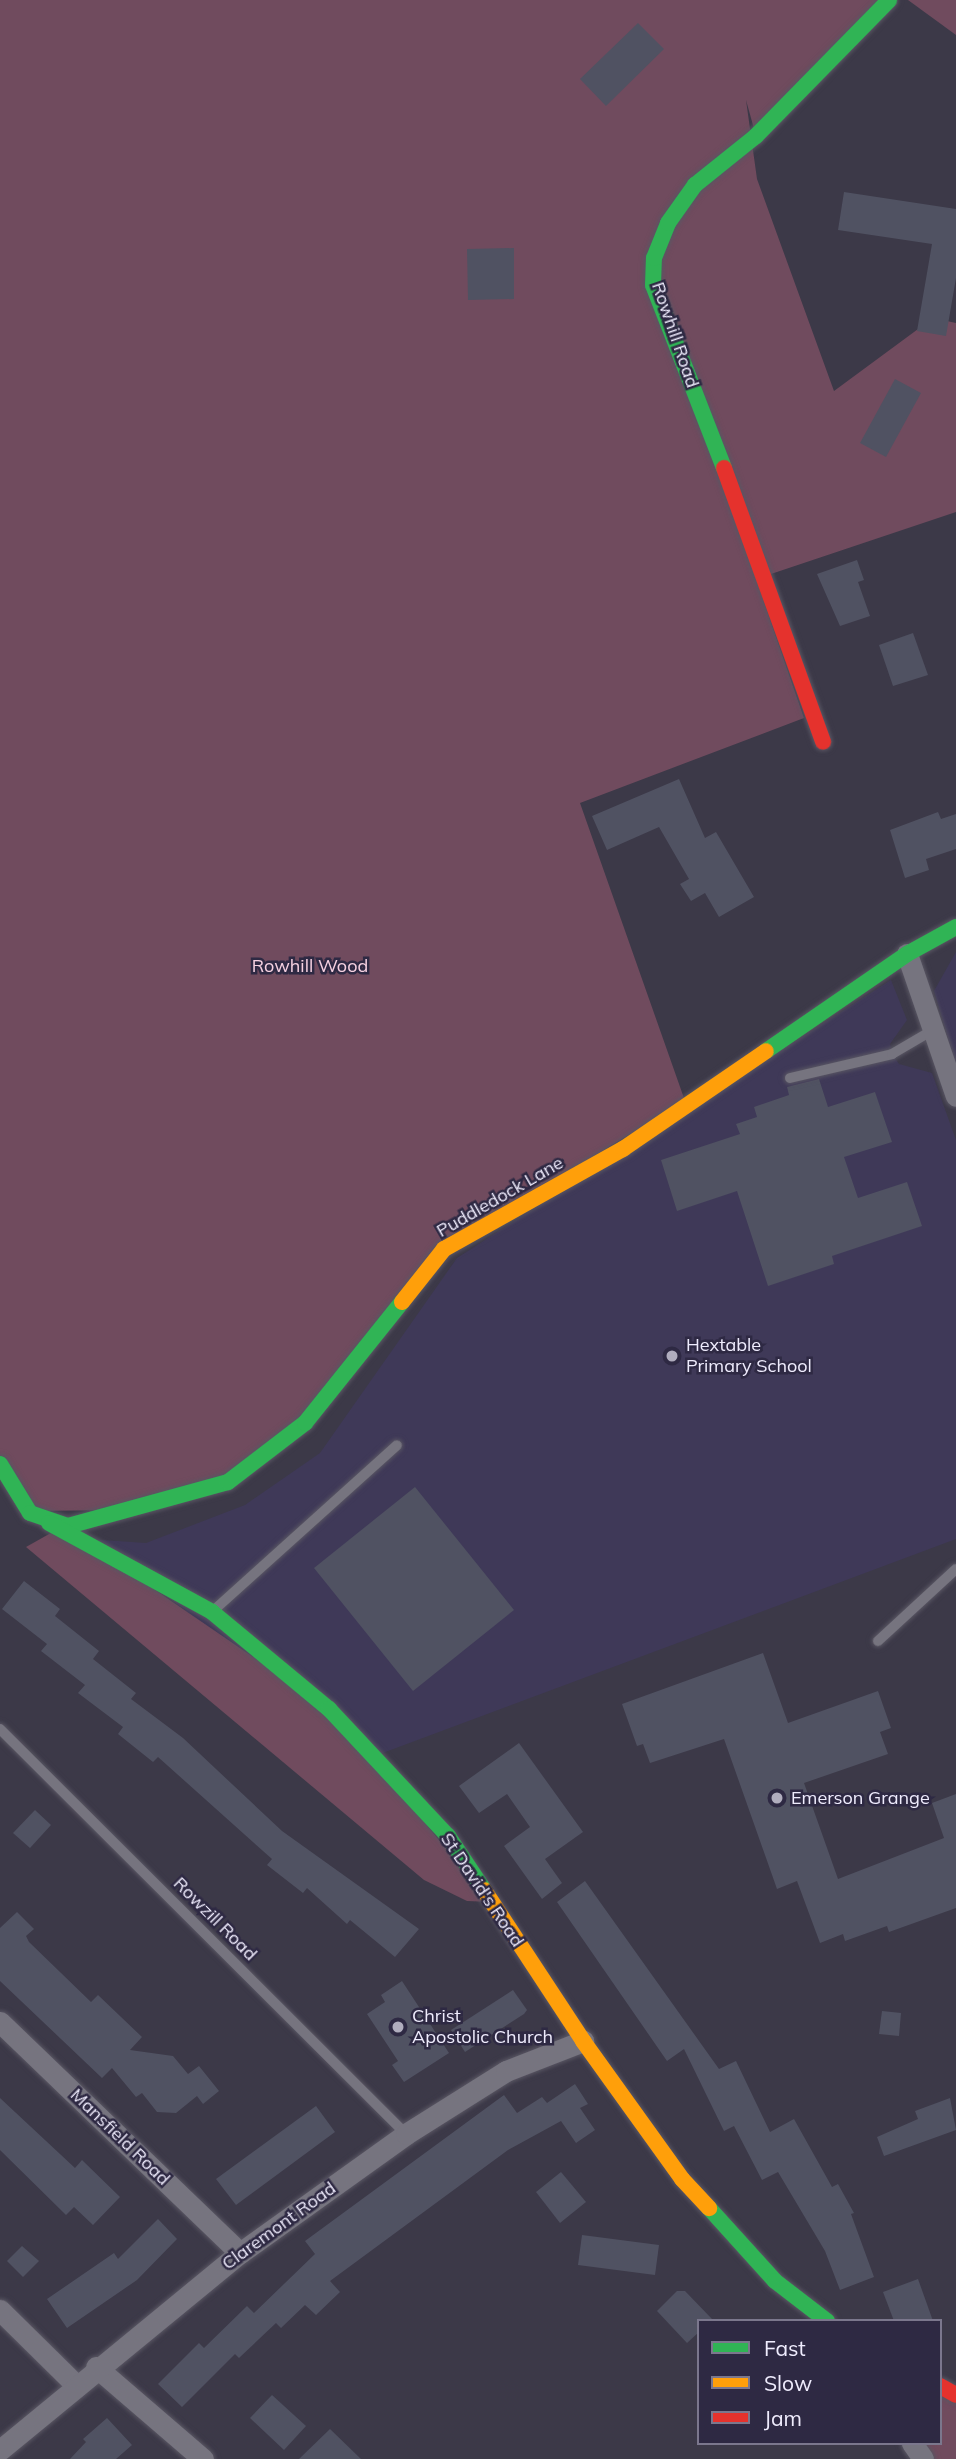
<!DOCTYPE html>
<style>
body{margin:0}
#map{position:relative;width:956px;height:2459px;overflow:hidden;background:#3c3948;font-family:Mulish,sans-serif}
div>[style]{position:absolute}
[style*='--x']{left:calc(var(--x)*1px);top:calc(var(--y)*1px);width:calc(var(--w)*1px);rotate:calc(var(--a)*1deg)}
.built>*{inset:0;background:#3f3958}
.green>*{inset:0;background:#704b5e}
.building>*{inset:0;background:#505262}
.roads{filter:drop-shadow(0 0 2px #595663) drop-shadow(0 0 2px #595663)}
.lane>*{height:10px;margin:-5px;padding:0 5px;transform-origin:5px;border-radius:5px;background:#76747f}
.street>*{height:21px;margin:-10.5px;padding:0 10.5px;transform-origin:10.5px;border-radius:10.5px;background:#76747f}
.fast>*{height:16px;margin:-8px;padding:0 8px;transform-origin:8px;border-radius:8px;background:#30b455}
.slow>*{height:16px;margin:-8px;padding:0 8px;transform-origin:8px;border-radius:8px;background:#ff9f0a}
.jam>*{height:16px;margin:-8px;padding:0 8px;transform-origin:8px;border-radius:8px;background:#e5322d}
.dots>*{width:19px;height:19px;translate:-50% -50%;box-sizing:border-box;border:4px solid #2e2943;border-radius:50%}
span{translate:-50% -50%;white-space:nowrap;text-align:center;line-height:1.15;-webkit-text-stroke:5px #2e2943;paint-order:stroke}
.street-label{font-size:18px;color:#efecfd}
.park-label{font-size:18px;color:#f6d1e1}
.poi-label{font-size:18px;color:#efecfd}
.left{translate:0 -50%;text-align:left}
.legend{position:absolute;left:697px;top:2319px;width:245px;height:126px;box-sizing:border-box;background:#2e2943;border:2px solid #7b778d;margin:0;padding:9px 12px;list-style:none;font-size:21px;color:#efecfd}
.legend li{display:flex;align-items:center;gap:14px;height:35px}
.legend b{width:35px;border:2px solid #7b778d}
</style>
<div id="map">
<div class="built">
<i style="clip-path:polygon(956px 952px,956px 1065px,934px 991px)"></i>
<i style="clip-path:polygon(891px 980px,907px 1020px,890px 1044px,892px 1054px,899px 1064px,932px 1073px,956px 1140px,956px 1539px,380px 1754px,88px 1539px,146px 1543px,245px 1505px,320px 1453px,457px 1258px)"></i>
</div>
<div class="green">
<i style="clip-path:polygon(0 0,886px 0,756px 136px,746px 100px,757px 179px,834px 391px,933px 318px,956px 323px,956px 512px,756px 579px,804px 718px,580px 803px,685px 1101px,443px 1247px,302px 1422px,227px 1479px,123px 1510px,34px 1511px,0 1459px)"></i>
<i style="clip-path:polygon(908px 0,956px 0,956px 35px)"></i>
<i style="clip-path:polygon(58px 1529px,107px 1557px,329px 1709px,491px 1902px,467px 1901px,424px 1880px,26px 1547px)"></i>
<i style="clip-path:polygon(940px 2388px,956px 2396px,956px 2459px,925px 2459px,915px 2443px,940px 2443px)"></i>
</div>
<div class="building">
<i style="clip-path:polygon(638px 23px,664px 49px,606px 106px,580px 79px)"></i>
<i style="clip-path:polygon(844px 192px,956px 209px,956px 278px,946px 336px,917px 331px,932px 244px,838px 230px)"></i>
<i style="clip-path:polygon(514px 248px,514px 299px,468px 300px,467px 249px)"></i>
<i style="clip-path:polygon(895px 379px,921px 393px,886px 457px,860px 443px)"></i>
<i style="clip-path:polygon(857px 560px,864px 580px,858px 582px,870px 616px,840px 626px,817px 574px)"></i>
<i style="clip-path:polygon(913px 633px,928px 675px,893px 686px,879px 645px)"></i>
<i style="clip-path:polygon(679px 779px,705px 838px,716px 832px,754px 897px,719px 917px,705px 893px,691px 901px,680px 884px,689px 879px,659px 827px,607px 850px,592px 816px)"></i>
<i style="clip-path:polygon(938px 812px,941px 819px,956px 814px,956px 849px,926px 859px,929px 870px,905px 878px,890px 830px)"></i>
<i style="clip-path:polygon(819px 1079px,828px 1107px,875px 1092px,892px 1142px,844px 1157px,858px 1198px,907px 1182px,922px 1226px,832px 1256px,834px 1264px,768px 1286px,737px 1191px,677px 1211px,661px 1160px,740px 1134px,736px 1124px,757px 1117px,754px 1107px,789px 1095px,787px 1087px)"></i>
<i style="clip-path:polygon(415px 1487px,514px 1610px,413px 1691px,314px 1568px)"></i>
<i style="clip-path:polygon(24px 1581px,60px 1609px,55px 1616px,99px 1651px,93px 1659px,136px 1693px,131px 1699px,183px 1738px,282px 1831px,419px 1929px,395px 1957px,350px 1920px,347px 1924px,307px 1888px,303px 1893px,267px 1865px,272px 1859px,158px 1757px,153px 1762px,118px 1734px,123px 1727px,78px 1693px,85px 1685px,41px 1651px,47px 1644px,2px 1609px)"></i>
<i style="clip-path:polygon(763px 1653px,788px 1723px,878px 1691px,891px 1728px,880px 1732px,888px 1754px,804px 1783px,838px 1879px,944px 1838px,932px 1803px,956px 1794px,956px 1908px,889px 1932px,887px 1926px,845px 1941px,843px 1934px,820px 1943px,797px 1881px,777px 1889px,724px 1739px,650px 1763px,643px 1744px,637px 1746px,622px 1704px)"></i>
<i style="clip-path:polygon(519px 1743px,583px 1832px,545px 1859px,562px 1883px,542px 1899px,504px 1846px,530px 1827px,507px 1794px,479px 1813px,459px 1786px)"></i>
<i style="clip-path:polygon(35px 1810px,51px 1825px,30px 1848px,13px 1833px)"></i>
<i style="clip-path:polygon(585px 1881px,719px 2069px,736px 2061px,770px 2132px,794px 2119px,832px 2187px,838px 2184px,854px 2213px,851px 2214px,874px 2277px,840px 2290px,825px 2251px,778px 2172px,762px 2180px,734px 2126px,724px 2131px,684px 2049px,667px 2061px,557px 1902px)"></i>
<i style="clip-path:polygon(17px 1912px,34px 1929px,26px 1936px,29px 1942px,91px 2002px,98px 1995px,142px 2037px,130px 2050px,173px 2056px,188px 2074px,199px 2066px,219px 2091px,203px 2104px,197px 2096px,176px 2113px,157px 2112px,142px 2093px,136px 2097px,112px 2068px,102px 2078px,0 1981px,0 1928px)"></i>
<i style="clip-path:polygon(402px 1981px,449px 2053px,404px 2082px,392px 2065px,398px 2061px,367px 2014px,385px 2002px,381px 1995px)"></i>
<i style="clip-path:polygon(513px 1990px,527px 2010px,524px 2014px,465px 2052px,451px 2030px)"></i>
<i style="clip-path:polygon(882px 2011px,901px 2013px,899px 2036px,879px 2034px)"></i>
<i style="clip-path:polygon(575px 2084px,588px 2104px,580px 2108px,595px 2130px,576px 2143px,561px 2121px,508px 2150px,330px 2281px,340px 2292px,316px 2315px,305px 2305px,281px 2328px,276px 2323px,239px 2358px,235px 2354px,182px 2407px,158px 2384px,199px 2343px,204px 2348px,247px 2306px,254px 2313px,315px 2254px,305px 2241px,504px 2095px,517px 2113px,542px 2097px,547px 2103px)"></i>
<i style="clip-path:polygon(0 2098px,75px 2168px,82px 2160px,120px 2197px,93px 2225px,74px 2207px,66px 2215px,0 2150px)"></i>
<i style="clip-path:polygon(950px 2098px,956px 2130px,884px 2156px,877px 2137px,918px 2119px,915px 2111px)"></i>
<i style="clip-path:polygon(316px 2106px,335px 2132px,236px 2205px,216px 2179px)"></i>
<i style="clip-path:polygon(561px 2172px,586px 2202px,560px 2223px,536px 2192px)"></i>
<i style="clip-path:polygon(158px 2219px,177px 2239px,137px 2280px,67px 2328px,47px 2299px,114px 2253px,118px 2259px)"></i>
<i style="clip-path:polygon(582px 2235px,659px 2245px,655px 2275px,578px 2265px)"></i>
<i style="clip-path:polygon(22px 2246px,39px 2261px,23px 2277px,7px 2261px)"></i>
<i style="clip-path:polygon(918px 2279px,933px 2321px,894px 2321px,883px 2292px)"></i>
<i style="clip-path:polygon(677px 2291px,685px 2291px,712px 2319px,699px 2321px,699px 2332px,687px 2343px,657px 2311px)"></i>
<i style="clip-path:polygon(272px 2395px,306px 2426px,284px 2450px,250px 2418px)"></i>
<i style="clip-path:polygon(107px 2418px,132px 2445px,116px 2459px,70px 2459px,86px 2442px,83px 2439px)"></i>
<i style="clip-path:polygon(330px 2429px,361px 2459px,299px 2459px)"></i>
</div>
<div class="roads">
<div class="lane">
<i style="--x:790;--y:1078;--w:105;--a:-13.2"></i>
<i style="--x:892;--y:1054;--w:48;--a:-30.3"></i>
<i style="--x:214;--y:1610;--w:246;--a:-42"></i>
<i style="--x:878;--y:1641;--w:106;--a:-42.7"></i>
<i style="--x:0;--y:1729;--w:573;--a:44.93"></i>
</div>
<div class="street">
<i style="--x:907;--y:954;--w:150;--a:71"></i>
<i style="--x:0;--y:2022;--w:333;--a:43.9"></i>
<i style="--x:0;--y:2310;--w:108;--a:44.6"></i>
<i style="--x:96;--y:2367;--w:141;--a:40.7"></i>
<i style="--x:912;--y:2443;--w:19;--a:55"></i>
<i style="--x:0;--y:2450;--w:310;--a:-39.4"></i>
<i style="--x:240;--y:2253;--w:204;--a:-35.6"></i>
<i style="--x:406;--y:2134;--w:118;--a:-32.2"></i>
<i style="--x:506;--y:2071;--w:83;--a:-21.3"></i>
</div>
<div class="fast">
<i style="--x:724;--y:468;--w:196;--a:-111.2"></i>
<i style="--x:653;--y:285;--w:27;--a:-88"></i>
<i style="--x:654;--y:258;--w:38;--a:-68"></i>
<i style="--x:668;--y:223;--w:47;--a:-54.6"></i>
<i style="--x:695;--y:185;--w:78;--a:-38.8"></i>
<i style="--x:756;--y:136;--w:190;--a:-45.6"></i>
<i style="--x:766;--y:1051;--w:171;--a:-34.5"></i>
<i style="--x:907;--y:954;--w:56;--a:-28.9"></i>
<i style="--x:0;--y:1464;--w:57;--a:58.5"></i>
<i style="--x:30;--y:1513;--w:40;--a:18.9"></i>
<i style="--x:68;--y:1526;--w:166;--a:-15.4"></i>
<i style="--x:228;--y:1482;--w:97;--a:-37.5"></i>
<i style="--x:305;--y:1423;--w:155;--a:-51.3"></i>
<i style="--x:49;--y:1523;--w:186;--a:28.6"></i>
<i style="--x:212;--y:1612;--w:152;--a:39.7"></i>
<i style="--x:329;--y:1709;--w:174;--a:46.9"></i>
<i style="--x:448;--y:1836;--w:65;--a:56.3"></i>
<i style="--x:709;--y:2208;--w:98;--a:47.9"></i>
<i style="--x:775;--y:2281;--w:66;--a:37.6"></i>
</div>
<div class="slow">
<i style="--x:402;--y:1302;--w:68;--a:-51.6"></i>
<i style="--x:444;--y:1249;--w:205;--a:-29.2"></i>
<i style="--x:623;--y:1149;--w:173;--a:-34.4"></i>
<i style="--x:484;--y:1890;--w:181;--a:56.7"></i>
<i style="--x:583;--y:2041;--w:170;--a:54.3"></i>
<i style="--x:682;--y:2179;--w:40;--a:47"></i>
</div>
<div class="jam">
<i style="--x:724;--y:468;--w:291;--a:70.1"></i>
<i style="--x:940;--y:2386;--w:18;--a:29"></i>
</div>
</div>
<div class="dots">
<i style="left:672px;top:1356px;background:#b0adbe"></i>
<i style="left:777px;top:1798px;background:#b0adbe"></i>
<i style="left:398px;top:2027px;background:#b0adbe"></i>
</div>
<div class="street-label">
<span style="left:675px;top:335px;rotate:71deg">Rowhill Road</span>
<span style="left:500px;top:1197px;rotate:-30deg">Puddledock Lane</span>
<span style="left:482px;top:1890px;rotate:56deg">St David's Road</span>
<span style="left:215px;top:1919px;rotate:45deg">Rowzill Road</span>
<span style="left:120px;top:2137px;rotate:44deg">Mansfield Road</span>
<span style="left:279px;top:2226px;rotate:-36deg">Claremont Road</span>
</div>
<div class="park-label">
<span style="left:310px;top:966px">Rowhill Wood</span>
</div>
<div class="poi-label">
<span class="left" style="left:686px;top:1356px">Hextable<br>Primary School</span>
<span class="left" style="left:791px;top:1798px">Emerson Grange</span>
<span class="left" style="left:412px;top:2027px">Christ<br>Apostolic Church</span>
</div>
<ul class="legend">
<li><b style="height:9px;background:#30b455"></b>Fast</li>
<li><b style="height:9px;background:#ff9f0a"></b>Slow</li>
<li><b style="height:9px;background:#e5322d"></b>Jam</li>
</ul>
</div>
